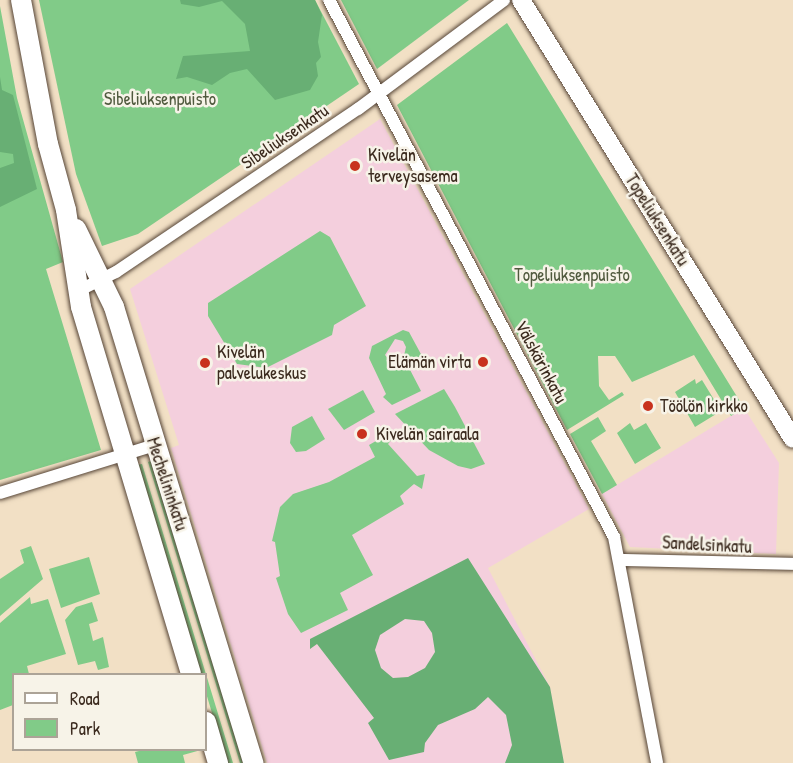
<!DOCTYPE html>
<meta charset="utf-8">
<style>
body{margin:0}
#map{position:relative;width:793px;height:763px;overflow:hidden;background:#f2e0c5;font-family:"Patrick Hand",sans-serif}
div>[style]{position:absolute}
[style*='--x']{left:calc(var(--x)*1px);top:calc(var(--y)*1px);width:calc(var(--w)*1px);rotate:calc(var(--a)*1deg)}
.built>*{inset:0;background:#f4cfdd}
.green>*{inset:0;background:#81cb88}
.forest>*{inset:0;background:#68af74}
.roads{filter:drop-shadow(0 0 2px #564537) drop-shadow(0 0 2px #564537)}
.minor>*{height:12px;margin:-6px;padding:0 6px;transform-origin:6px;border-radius:6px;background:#fff}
.secondary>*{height:18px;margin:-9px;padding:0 9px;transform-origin:9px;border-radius:9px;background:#fff}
.primary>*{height:20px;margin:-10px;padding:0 10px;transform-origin:10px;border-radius:10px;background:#fff}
.dots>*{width:16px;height:16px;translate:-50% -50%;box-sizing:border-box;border:3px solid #f7f3e8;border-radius:50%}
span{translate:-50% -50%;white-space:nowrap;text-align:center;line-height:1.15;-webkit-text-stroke:5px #f7f3e8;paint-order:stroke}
.park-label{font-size:18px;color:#505a3e}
.street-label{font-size:18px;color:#3b2a1e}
.poi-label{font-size:18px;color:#3b2a1e}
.left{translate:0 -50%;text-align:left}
.right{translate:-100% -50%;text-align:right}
.legend{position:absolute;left:12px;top:673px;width:195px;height:78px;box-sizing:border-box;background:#f7f3e8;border:2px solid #aca397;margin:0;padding:8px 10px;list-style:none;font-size:18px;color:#3b2a1e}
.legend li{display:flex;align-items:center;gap:12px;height:30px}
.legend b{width:30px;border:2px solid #aca397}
</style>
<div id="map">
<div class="built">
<i style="clip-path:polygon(380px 119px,589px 509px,488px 568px,550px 687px,564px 763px,267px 763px,171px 448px,179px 445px,130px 289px)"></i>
<i style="clip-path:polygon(744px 408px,779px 463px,776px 554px,630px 547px,602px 494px)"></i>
</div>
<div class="green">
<i style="clip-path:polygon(39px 0,315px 0,359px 84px,138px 234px,102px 246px,76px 174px)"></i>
<i style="clip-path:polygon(341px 0,469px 0,377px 69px)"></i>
<i style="clip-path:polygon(0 6px,17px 98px,63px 262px,46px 269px,101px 450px,0 480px)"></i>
<i style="clip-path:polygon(507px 23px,744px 408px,731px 416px,694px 355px,632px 382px,615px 356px,598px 356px,599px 386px,609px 400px,622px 392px,624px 395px,567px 430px,397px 105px)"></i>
<i style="clip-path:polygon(320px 231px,330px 237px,366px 306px,334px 325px,332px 335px,266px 368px,237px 364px,208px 316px,208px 303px)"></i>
<i style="clip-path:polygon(evenodd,403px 330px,409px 332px,422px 356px,407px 364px,421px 391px,392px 405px,383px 397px,386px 394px,369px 358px,372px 346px,403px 330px,395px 339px,403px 341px,406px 347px,403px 360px,395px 366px,385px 355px,395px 339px)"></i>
<i style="clip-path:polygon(695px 379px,696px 384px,702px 380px,721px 411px,695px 427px,675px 392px)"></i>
<i style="clip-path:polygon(444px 389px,455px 407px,485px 464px,471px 469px,458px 466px,429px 450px,395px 414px)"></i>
<i style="clip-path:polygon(363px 390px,375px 412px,344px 430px,328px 409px)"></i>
<i style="clip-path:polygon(312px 416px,325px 439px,306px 451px,296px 452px,290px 443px,292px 427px)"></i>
<i style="clip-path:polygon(598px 417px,606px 431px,591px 441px,617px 485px,602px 494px,570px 434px)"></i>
<i style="clip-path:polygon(630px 423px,634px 430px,646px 423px,661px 448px,635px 464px,617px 433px)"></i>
<i style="clip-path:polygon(388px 434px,393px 438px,388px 444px,417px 476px,425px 474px,422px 489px,414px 484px,400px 496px,404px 504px,352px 535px,373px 575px,340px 593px,348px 610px,301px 633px,288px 614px,276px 578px,280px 576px,275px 542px,272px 541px,280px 507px,293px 494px,329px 482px,375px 457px,369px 445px)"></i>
<i style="clip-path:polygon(153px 460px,247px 763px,240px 763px,148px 462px)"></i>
<i style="clip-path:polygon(142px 464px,233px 763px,227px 763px,206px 693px,206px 674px,200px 674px,136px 465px)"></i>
<i style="clip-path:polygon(31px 546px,43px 579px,0 616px,0 579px,24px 563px,20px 550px)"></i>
<i style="clip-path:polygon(89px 557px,100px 594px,61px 608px,49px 569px)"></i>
<i style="clip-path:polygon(30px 597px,31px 604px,48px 599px,66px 654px,27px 666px,29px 674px,14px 674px,13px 705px,0 710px,0 623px)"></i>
<i style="clip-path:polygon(92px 602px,98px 621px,89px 624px,93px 641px,103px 637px,109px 667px,98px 670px,95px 661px,78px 665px,65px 620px,76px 607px)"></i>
<i style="clip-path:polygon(143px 750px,201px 750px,183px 755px,185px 763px,138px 763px,135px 752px)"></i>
</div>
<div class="forest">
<i style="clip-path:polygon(180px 0,315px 0,322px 15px,318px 42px,321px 57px,316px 63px,318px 76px,310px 90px,275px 100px,247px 69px,230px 73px,212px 85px,187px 77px,176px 79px,183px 56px,250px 51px,245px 24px,222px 1px,199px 7px,181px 4px)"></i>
<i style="clip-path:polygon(0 77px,2px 90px,13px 95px,37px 189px,0 207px,0 168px,14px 163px,13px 154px,0 152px)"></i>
<i style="clip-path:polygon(evenodd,468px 558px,550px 687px,564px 763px,505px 763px,512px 745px,506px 715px,488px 697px,475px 709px,438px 725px,425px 743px,424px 752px,389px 760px,368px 723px,374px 718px,317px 644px,310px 649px,310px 639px,468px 558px,405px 619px,424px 621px,432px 633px,435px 652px,425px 668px,408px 677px,393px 678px,381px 668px,375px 650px,380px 635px,405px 619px)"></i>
</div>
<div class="roads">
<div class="minor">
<i style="--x:329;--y:0;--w:608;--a:62.04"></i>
<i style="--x:614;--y:537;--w:230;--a:79.2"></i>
<i style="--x:78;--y:291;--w:42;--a:-26.6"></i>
<i style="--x:116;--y:272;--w:292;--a:-34"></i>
<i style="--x:358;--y:109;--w:182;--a:-36.7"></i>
<i style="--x:0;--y:493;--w:162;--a:-17.2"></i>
<i style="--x:620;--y:560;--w:173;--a:1.3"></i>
</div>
<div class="secondary">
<i style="--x:521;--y:0;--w:516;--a:58.22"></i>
</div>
<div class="primary">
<i style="--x:21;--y:0;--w:147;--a:79.4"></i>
<i style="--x:48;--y:144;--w:68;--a:74.7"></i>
<i style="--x:66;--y:210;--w:98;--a:81.2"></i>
<i style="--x:81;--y:307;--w:383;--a:73.3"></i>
<i style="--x:76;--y:229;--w:87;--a:64"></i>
<i style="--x:114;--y:307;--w:477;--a:73"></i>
<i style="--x:206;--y:722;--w:43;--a:73.7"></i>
</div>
</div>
<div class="dots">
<i style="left:355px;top:166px;background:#c8321e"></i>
<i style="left:483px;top:362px;background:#c8321e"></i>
<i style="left:205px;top:363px;background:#c8321e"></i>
<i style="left:648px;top:406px;background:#c8321e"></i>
<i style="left:362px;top:434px;background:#c8321e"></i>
</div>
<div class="park-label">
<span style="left:160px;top:99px">Sibeliuksenpuisto</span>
<span style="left:572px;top:275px">Topeliuksenpuisto</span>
</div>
<div class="street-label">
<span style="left:285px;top:137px;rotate:-34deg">Sibeliuksenkatu</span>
<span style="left:657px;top:220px;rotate:58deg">Topeliuksenkatu</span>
<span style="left:541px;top:362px;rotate:62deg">Välskärinkatu</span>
<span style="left:167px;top:484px;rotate:72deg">Mechelininkatu</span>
<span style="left:707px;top:545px;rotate:3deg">Sandelsinkatu</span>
</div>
<div class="poi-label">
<span class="left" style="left:368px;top:166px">Kivelän<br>terveysasema</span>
<span class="left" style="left:217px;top:363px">Kivelän<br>palvelukeskus</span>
<span class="right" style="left:471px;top:362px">Elämän virta</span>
<span class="left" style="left:660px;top:406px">Töölön kirkko</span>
<span class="left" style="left:376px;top:434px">Kivelän sairaala</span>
</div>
<ul class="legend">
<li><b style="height:8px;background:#fff"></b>Road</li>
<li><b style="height:16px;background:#81cb88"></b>Park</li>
</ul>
</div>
